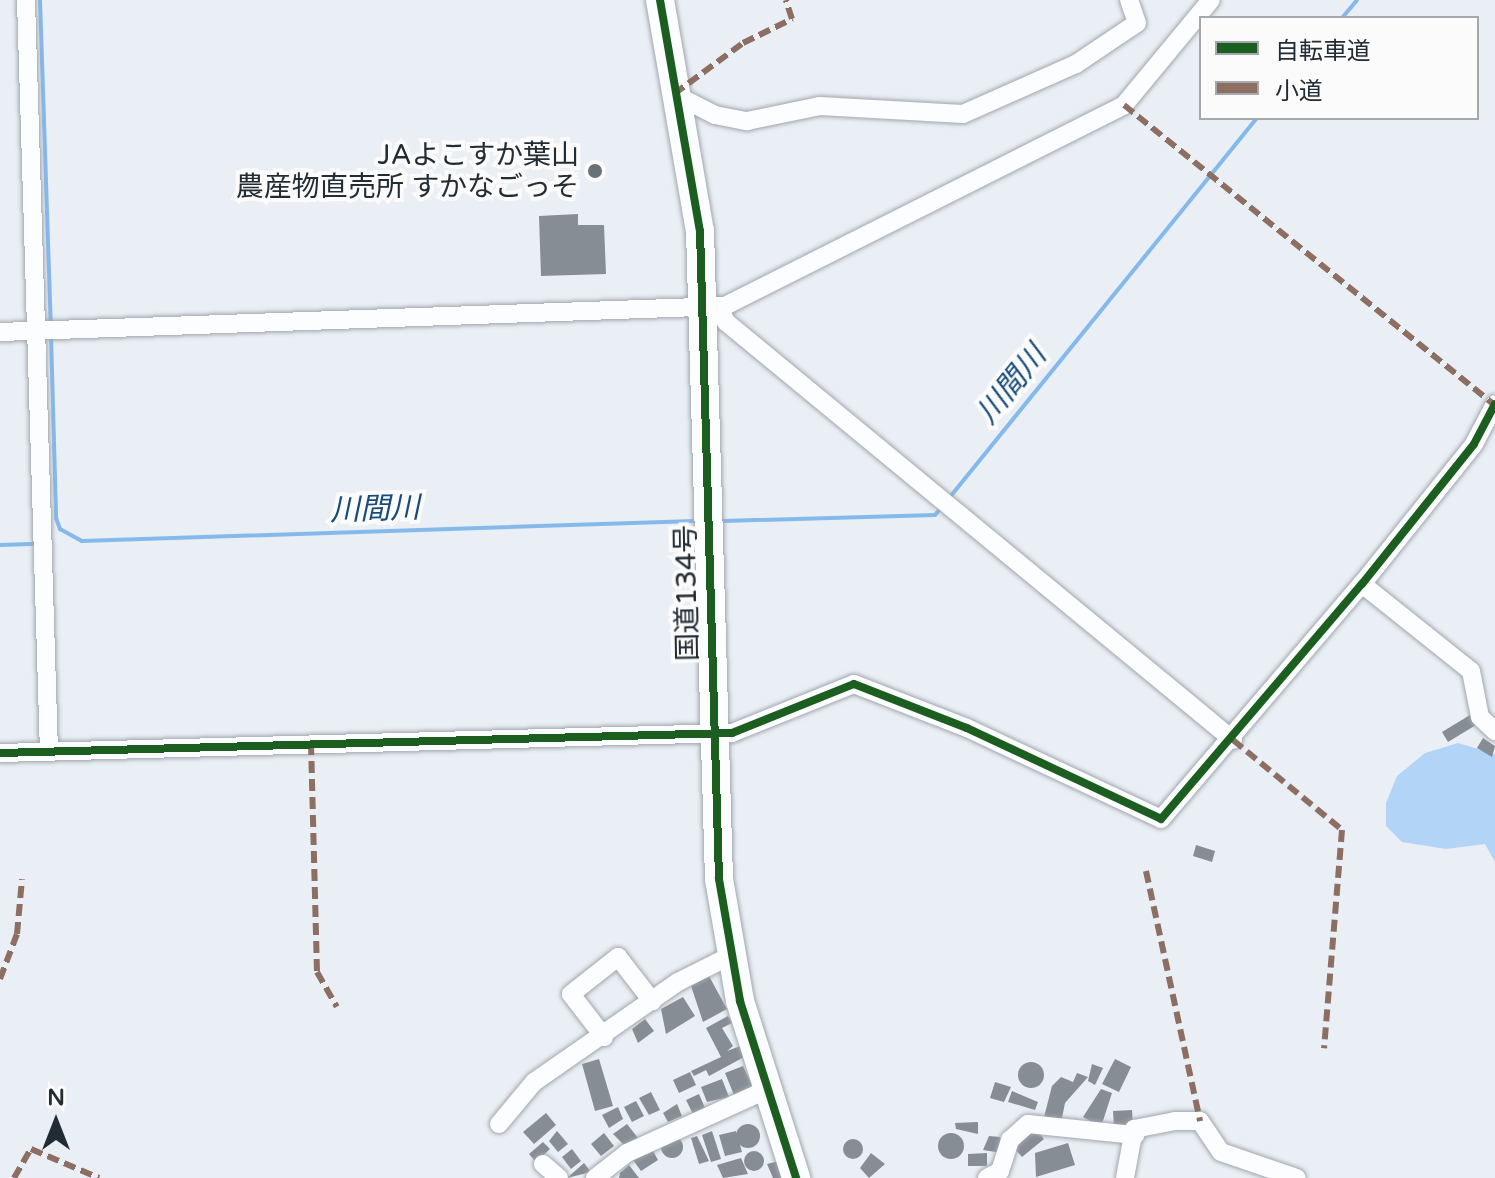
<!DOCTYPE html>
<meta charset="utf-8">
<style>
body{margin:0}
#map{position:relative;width:1495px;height:1178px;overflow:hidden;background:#eaeff5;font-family:"Varela Round","Noto Sans JP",sans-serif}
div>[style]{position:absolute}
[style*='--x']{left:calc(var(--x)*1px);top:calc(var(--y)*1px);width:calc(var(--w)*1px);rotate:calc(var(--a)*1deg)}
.forest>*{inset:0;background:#b2d4f6}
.stream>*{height:4px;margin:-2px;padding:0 2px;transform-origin:2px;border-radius:2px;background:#85b9eb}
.building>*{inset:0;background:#868d94}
.round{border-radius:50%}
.roads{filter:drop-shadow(0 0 2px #a0a6ae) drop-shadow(0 0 2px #a0a6ae)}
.minor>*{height:18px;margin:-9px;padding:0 9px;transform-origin:9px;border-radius:9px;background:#fcfdfe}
.highway>*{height:28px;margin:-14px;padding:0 14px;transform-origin:14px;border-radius:14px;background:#fcfdfe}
.quiet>*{height:6px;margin-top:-3px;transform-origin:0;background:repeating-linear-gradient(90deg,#8d6e63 0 12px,transparent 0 18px)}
.cycleway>*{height:8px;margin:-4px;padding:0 4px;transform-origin:4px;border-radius:4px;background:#1b5e20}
.dots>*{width:22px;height:22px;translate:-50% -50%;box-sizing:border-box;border:4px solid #fbfbfb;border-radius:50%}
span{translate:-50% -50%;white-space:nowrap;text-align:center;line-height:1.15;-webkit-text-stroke:8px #fbfbfb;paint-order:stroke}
.poi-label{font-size:28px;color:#222c35}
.right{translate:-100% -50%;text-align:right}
.street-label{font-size:28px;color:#222c35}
.water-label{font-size:30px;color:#194c7a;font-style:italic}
.legend{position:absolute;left:1199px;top:16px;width:280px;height:104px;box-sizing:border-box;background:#fbfbfb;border:2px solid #a4a8ac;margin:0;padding:10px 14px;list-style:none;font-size:24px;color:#222c35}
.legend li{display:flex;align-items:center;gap:16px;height:40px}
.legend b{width:40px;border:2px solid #a4a8ac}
.north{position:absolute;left:16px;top:1082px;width:80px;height:80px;-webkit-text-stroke:6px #fbfbfb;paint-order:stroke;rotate:0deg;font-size:22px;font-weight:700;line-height:32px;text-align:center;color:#222c35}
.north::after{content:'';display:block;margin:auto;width:28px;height:36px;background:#222c35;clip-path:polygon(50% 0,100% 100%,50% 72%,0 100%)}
</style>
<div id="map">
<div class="forest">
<i style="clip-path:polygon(1458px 743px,1495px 754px,1495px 862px,1485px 844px,1446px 849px,1402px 842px,1386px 826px,1386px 803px,1397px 776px,1425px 753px)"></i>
</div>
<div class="stream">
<i style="--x:40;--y:0;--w:326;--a:88.1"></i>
<i style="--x:1342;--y:18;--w:23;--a:-50"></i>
<i style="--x:51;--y:335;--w:183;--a:88.4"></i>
<i style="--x:56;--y:518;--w:12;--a:70"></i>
<i style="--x:60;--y:529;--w:25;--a:29"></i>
<i style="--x:82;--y:541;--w:613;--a:-1.87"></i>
<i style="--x:950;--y:497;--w:488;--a:-51"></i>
<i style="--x:723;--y:521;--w:212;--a:-1.6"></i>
<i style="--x:935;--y:515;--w:11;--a:-49"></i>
<i style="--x:0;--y:545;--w:38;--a:-2"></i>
</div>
<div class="building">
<i style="clip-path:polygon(578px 214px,578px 225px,604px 225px,606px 274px,541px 276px,539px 216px)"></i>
<i style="clip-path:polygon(1470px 715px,1476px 725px,1448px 742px,1442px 732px)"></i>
<i style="clip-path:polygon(1483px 738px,1495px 746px,1492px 757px,1477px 748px)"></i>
<i style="clip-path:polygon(1196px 845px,1215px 851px,1212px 862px,1193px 856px)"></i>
<i style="clip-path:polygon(709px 976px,727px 1009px,703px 1022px,691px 986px)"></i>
<i style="clip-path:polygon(683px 997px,695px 1016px,666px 1034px,661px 1009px)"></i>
<i style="clip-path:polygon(728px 1016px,732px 1023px,722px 1028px,733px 1046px,727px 1051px,743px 1045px,746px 1056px,709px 1076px,706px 1070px,694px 1076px,691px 1071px,721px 1057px,706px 1028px)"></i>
<i style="clip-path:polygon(645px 1019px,654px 1031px,638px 1043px,632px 1029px)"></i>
<i style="clip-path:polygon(599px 1059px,613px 1106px,595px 1111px,582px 1064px)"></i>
<i style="clip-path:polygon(1115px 1059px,1131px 1067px,1119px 1092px,1102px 1084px)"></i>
<i class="round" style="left:1018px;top:1062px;width:26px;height:26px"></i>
<i style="clip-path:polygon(1092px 1064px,1103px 1068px,1095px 1085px,1088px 1081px)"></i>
<i style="clip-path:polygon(743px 1066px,754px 1089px,734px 1095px,725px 1073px)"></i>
<i style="clip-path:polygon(690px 1072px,696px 1085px,679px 1093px,673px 1080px)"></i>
<i style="clip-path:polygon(1077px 1073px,1088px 1077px,1065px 1103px,1061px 1123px,1044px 1117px,1052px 1086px,1061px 1077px,1073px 1082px)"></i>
<i style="clip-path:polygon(722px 1079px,729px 1097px,707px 1102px,701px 1087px)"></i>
<i style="clip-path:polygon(995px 1082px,1011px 1087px,1004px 1102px,990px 1098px)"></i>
<i style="clip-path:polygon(1101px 1089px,1112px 1093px,1101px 1127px,1083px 1117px)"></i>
<i style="clip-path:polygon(1012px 1091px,1038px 1102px,1035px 1110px,1008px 1102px)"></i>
<i style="clip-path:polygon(651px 1092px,660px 1110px,649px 1115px,639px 1098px)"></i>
<i style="clip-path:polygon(699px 1094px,705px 1108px,693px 1114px,686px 1100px)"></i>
<i style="clip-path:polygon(636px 1101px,644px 1116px,632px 1122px,624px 1107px)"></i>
<i style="clip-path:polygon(677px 1104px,682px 1116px,668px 1122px,663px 1113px)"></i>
<i style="clip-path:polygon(618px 1107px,623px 1119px,609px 1128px,602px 1115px)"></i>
<i style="clip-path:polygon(1132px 1110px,1133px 1126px,1114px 1127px,1113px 1111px)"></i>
<i style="clip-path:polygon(546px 1113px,556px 1125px,534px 1144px,523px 1132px)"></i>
<i style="clip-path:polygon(978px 1122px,978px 1134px,956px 1129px,955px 1123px)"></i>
<i class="round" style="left:736px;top:1124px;width:24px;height:24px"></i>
<i style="clip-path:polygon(627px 1124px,638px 1138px,626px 1147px,613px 1134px)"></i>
<i style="clip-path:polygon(1035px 1128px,1044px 1139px,1022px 1157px,1013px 1147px)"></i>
<i style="clip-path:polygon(557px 1131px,568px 1144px,558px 1152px,549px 1141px)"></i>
<i style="clip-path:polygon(712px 1131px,721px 1159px,711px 1162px,702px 1135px)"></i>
<i style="clip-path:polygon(736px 1131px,742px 1152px,725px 1156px,719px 1135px)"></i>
<i style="clip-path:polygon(604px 1133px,614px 1146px,601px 1156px,591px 1144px)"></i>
<i class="round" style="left:938px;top:1133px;width:26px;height:26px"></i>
<i style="clip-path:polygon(697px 1136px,709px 1161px,699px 1164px,691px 1138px)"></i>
<i style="clip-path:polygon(989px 1136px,1000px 1137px,1002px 1153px,983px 1150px)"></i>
<i class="round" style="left:661px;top:1136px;width:22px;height:22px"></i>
<i class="round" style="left:843px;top:1139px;width:20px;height:20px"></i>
<i style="clip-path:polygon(543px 1142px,550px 1149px,536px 1162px,529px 1154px)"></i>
<i style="clip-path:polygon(1068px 1143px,1075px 1165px,1036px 1177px,1035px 1153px)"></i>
<i style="clip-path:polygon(572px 1149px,581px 1161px,571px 1169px,562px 1157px)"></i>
<i style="clip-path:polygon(653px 1151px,658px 1160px,641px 1171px,633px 1160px)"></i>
<i class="round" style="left:744px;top:1151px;width:20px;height:20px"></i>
<i style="clip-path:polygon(871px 1153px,885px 1164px,869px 1178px,860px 1168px)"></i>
<i style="clip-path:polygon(987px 1153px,987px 1166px,968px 1166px,968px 1154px)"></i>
<i style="clip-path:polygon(741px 1158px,748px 1174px,723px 1178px,717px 1165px)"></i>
<i style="clip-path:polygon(779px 1161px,784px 1178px,773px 1178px,767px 1164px)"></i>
<i style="clip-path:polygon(584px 1163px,591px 1172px,567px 1178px)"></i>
<i style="clip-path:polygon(629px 1165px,639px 1178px,619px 1178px,620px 1173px)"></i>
</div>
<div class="roads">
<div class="minor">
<i style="--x:26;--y:0;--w:752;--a:88.25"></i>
<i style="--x:674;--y:94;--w:46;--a:27.1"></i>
<i style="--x:715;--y:115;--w:33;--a:11"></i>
<i style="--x:747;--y:121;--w:75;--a:-11.6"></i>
<i style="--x:820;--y:106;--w:143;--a:3.2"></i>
<i style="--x:963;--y:114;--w:124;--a:-23.9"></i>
<i style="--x:1076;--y:64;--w:73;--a:-33.9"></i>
<i style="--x:1137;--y:23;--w:24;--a:-109"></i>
<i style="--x:719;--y:307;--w:17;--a:65"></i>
<i style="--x:726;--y:322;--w:657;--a:39.5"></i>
<i style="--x:0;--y:332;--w:725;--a:-2.05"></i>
<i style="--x:725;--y:306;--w:447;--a:-26.7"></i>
<i style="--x:1124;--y:105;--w:136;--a:-50.4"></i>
<i style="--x:1362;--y:584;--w:139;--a:38.6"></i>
<i style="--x:1471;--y:671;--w:47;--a:78.9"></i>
<i style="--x:1480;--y:717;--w:21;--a:43"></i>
<i style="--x:0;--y:753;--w:732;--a:-1.57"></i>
<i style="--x:732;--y:733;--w:131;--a:-21.9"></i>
<i style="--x:854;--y:684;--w:121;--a:21.3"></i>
<i style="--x:967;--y:728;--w:214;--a:25.1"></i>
<i style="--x:1161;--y:819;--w:309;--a:-49.5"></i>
<i style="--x:1362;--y:584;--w:179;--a:-51.3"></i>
<i style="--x:1474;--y:444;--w:45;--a:-62.3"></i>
<i style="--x:604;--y:1037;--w:54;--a:-127.5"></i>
<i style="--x:571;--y:994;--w:60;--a:-38.2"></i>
<i style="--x:618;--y:957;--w:56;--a:52.3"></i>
<i style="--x:499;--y:1124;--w:55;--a:-50.2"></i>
<i style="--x:534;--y:1082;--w:175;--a:-34.8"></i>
<i style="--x:678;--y:982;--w:58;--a:-26.6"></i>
<i style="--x:543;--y:1164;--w:21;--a:41"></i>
<i style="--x:595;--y:1178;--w:41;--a:-38"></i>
<i style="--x:627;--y:1153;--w:155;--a:-24.4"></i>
<i style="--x:987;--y:1178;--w:15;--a:-28"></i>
<i style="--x:1000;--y:1171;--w:33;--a:-72"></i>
<i style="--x:1010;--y:1140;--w:24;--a:-42"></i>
<i style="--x:1028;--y:1124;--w:108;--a:5.9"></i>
<i style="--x:1125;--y:1178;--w:50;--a:-79.6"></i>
<i style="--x:1134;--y:1129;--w:42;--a:-11"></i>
<i style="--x:1175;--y:1121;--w:25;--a:0"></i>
<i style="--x:1200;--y:1121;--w:37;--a:56"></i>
<i style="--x:1221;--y:1152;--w:80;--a:18.9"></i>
</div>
<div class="highway">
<i style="--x:660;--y:0;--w:234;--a:80.2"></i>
<i style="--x:700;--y:231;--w:648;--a:88.32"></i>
<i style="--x:719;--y:879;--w:124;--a:80.2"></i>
<i style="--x:740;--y:1001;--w:186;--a:72.4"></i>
</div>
</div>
<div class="quiet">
<i style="--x:674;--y:94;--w:86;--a:-36.5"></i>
<i style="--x:743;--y:43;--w:55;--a:-26.1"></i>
<i style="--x:792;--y:19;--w:20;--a:-108"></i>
<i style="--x:1124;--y:105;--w:477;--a:39"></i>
<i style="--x:1233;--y:740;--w:141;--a:39.5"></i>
<i style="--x:1342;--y:830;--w:219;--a:94.7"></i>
<i style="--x:311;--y:743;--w:229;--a:88.5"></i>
<i style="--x:317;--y:972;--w:40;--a:60.3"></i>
<i style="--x:1146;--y:871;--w:256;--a:77.8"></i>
<i style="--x:0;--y:979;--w:48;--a:-69.3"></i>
<i style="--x:17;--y:934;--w:55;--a:-84.8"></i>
<i style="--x:14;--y:1178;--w:34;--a:-60"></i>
<i style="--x:31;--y:1149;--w:74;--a:23.1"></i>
</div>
<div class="cycleway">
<i style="--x:660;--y:0;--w:234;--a:80.2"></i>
<i style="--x:700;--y:231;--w:648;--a:88.32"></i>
<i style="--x:719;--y:879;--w:124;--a:80.2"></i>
<i style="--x:740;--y:1001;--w:186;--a:72.4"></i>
<i style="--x:0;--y:753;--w:732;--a:-1.57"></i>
<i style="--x:732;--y:733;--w:131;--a:-21.9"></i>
<i style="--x:854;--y:684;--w:121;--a:21.3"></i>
<i style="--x:967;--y:728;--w:214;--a:25.1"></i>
<i style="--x:1161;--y:819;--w:309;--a:-49.5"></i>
<i style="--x:1362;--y:584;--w:179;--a:-51.3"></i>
<i style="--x:1474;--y:444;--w:45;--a:-62.3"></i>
</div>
<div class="dots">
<i style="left:595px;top:171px;background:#687078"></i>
</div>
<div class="poi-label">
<span class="right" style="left:579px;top:171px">JAよこすか葉山<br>農産物直売所 すかなごっそ</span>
</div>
<div class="street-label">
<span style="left:687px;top:593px;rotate:-91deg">国道134号</span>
</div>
<div class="water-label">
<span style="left:1012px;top:385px;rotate:-51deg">川間川</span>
<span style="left:375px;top:510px;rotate:-2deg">川間川</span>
</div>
<ul class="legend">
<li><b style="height:10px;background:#1b5e20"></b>自転車道</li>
<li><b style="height:10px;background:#8d6e63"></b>小道</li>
</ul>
<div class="north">N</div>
</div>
